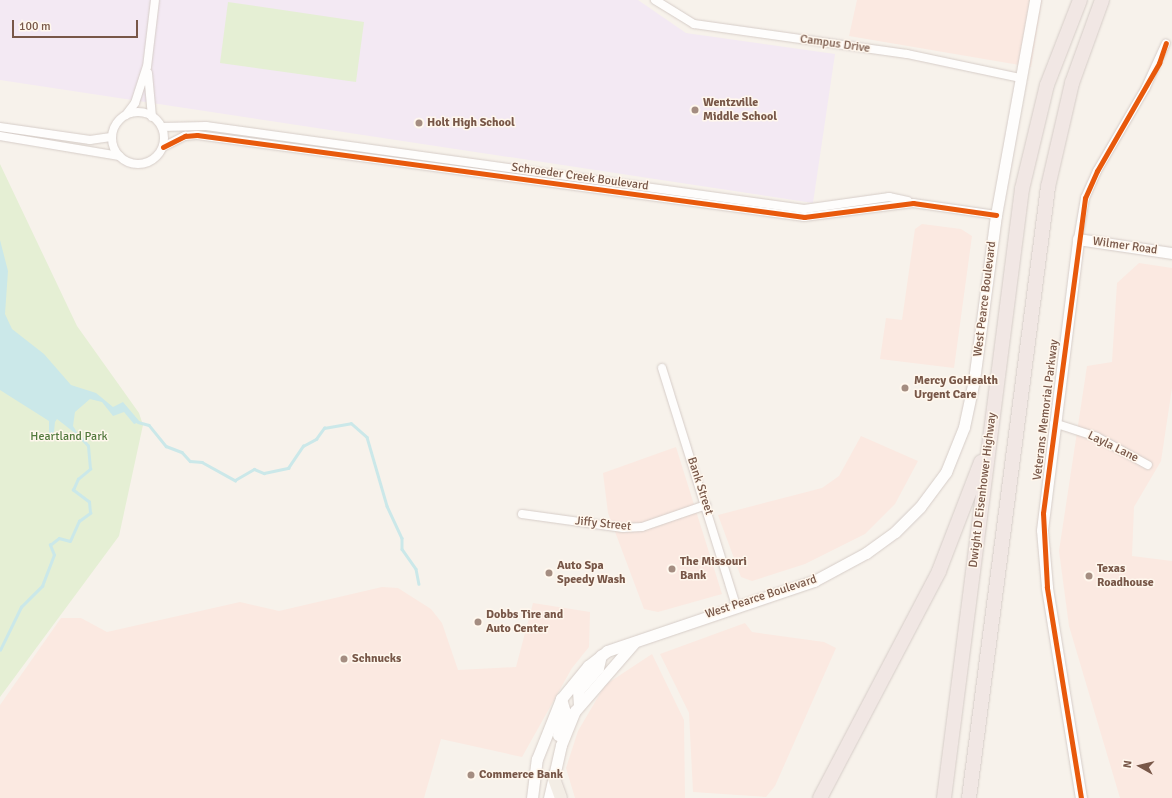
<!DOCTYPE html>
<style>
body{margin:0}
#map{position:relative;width:1172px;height:798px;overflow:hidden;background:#f7f2eb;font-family:Signika,sans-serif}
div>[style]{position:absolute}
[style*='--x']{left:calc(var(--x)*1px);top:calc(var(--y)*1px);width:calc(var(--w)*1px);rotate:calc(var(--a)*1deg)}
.commercial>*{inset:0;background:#fbe9e1}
.education>*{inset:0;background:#f3e9f3}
.green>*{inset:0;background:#e5efd4}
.water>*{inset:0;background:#cbe8e9}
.stream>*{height:2.5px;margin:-1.25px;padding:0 1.25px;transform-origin:1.25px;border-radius:1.25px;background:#cbe8e9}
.roads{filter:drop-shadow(0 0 1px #d6cdc8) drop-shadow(0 0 1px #d6cdc8)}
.street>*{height:8px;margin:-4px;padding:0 4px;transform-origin:4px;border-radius:4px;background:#fefdfc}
.street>.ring{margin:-4px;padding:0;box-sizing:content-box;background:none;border:8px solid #fefdfc;border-radius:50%}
.secondary>*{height:11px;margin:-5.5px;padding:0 5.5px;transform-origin:5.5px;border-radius:5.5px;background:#fefdfc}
.primary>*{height:12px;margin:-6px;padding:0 6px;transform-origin:6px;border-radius:6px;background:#f3ede5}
.highway>*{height:14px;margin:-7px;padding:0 7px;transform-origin:7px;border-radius:7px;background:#f1e7e4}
.cycleway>*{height:5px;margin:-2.5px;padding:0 2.5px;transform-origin:2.5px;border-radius:2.5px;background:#e8590c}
.dots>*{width:11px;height:11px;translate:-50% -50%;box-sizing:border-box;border:2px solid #fff7ed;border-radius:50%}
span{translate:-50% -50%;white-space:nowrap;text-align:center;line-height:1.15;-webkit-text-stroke:3px #fff7ed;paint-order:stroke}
.street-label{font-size:12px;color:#785748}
.poi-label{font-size:12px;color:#785748;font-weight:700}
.left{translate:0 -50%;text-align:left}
.park-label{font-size:12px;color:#52793d}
.north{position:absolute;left:1120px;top:746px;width:40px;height:40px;-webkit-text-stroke:3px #fff7ed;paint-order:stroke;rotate:278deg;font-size:11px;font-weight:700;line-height:16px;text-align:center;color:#785748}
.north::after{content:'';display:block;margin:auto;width:14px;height:18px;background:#785748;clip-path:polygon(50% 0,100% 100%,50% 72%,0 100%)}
.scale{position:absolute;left:12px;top:20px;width:126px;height:18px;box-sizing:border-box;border:2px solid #785748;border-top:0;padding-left:5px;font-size:12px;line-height:14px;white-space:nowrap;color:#785748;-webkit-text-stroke:3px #fff7ed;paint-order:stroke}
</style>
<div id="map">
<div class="commercial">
<i style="clip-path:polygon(857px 0,1042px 0,1031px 67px,849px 36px)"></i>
<i style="clip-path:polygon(922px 224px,961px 229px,972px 236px,954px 368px,880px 359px,886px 318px,902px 320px,915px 229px)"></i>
<i style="clip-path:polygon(1139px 263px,1172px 268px,1172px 388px,1161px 461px,1134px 507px,1132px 556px,1172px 561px,1172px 798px,1120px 798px,1069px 626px,1059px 551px,1087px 366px,1112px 362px,1117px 283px)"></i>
<i style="clip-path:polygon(861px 436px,918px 461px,895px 504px,865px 534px,805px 564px,752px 581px,741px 577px,718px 515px,822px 488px,839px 476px)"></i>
<i style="clip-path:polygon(676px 447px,722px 594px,658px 612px,644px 609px,608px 513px,603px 473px)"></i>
<i style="clip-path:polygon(382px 587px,398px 588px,431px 609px,442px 623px,458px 670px,516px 667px,533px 603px,590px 612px,589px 647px,572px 668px,522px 757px,441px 739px,424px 798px,0 798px,0 705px,61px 618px,81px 618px,107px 632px,240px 602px,279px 611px)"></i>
<i style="clip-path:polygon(745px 623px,752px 632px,824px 642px,836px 648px,775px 786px,766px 797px,693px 792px,689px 713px,660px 654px)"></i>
<i style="clip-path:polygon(652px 654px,684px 720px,685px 798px,575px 798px,566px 768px,578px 731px,605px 685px)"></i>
</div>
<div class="education">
<i style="clip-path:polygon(0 0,638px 0,686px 33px,835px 54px,813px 203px,0 80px)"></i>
</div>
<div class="green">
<i style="clip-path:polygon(228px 2px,364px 22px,356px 82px,220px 63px)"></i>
<i style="clip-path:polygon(0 164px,77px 326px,139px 413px,143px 425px,119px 536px,0 697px)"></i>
</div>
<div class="water">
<i style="clip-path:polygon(0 240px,8px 271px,5px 314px,12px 329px,44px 354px,71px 385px,96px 393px,113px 407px,123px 402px,140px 422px,134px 424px,124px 412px,113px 416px,102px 402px,90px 399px,75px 412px,73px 426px,80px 437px,57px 419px,55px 422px,54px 432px,49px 440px,49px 421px,0 390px)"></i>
</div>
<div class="stream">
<i style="--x:138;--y:422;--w:11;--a:15"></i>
<i style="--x:149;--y:425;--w:27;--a:51"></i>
<i style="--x:166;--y:446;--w:17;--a:21"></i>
<i style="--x:182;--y:452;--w:12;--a:48"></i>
<i style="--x:190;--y:461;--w:12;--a:5"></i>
<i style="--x:202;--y:462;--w:38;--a:29"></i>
<i style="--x:235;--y:480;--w:22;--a:-30"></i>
<i style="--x:254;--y:469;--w:11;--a:22"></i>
<i style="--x:264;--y:473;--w:25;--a:-12"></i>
<i style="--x:288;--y:468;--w:27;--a:-56"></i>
<i style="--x:303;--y:446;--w:15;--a:-28"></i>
<i style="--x:316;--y:439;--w:14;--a:-54"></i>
<i style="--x:324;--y:428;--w:27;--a:-10"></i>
<i style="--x:351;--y:423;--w:21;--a:41"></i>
<i style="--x:367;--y:437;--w:72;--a:73.8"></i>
<i style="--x:387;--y:506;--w:35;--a:65"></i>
<i style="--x:402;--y:538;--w:11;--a:90"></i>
<i style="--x:402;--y:549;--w:24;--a:55"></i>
<i style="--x:416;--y:569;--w:15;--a:79"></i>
<i style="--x:0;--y:650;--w:48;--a:-64"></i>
<i style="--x:21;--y:607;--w:30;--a:-45"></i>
<i style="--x:42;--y:586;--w:33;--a:-69"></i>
<i style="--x:54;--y:555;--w:11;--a:-112"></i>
<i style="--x:50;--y:545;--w:11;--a:-38"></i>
<i style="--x:59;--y:538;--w:11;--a:15"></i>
<i style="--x:70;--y:541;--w:22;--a:-66"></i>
<i style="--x:79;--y:521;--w:14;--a:-36"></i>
<i style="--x:90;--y:513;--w:11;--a:-95"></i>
<i style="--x:89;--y:502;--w:20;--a:-143"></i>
<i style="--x:73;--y:490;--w:12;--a:-66"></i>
<i style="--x:78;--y:479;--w:16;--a:-40"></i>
<i style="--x:90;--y:469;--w:23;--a:-95"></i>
<i style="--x:88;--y:446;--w:12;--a:-132"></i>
</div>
<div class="roads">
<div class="street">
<i style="--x:655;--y:0;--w:46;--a:31.6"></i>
<i style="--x:694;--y:24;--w:215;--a:8"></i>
<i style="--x:907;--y:54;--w:116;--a:12"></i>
<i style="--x:148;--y:73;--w:44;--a:84.8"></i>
<i class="ring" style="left:112px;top:112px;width:44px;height:44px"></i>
<i style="--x:126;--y:115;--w:15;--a:-53"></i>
<i style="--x:135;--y:103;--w:38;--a:-72"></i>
<i style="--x:147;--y:67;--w:67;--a:-83.2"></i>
<i style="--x:0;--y:127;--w:91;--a:8.2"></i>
<i style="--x:90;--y:140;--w:21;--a:-8"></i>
<i style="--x:162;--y:127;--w:44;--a:-1.3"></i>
<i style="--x:206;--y:126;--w:604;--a:7.9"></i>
<i style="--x:804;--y:209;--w:86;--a:-8"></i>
<i style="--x:889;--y:197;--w:19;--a:12"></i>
<i style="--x:0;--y:136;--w:121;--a:9.5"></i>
<i style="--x:163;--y:147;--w:25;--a:-27"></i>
<i style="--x:185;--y:136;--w:12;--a:-5"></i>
<i style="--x:197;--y:135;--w:613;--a:7.69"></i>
<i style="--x:804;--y:217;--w:110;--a:-7.3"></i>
<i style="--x:913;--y:203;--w:84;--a:8.2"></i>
<i style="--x:1078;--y:239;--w:42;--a:-80.3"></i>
<i style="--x:1085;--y:198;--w:30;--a:-66"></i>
<i style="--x:1097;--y:171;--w:97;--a:-59.7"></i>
<i style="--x:1146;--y:87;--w:48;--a:-65.6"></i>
<i style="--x:662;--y:368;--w:248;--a:72.7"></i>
<i style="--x:1054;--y:423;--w:45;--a:18"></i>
<i style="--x:1097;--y:437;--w:58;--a:28.8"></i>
<i style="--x:522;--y:514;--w:102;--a:7.9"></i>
<i style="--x:623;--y:528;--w:19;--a:-3"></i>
<i style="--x:642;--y:527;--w:68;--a:-19"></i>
</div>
<div class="secondary">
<i style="--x:579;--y:705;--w:14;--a:-94"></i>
<i style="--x:578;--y:691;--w:30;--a:-49"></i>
<i style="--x:598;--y:668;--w:13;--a:-77"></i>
<i style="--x:558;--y:735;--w:24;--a:-73"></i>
<i style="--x:565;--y:712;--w:14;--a:-107"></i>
<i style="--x:532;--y:798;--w:39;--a:-83"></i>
<i style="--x:537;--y:759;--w:65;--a:-68.2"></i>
<i style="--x:561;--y:699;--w:43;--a:-50.7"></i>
<i style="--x:588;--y:666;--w:24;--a:-38"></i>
<i style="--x:607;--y:651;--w:219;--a:-18.7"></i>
<i style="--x:814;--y:581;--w:59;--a:-28.3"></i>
<i style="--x:866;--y:553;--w:36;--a:-36"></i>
<i style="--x:895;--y:532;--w:35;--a:-45"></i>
<i style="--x:920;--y:507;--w:44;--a:-53.4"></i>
<i style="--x:946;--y:472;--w:48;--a:-68.2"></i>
<i style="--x:964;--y:427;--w:48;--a:-78"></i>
<i style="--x:974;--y:380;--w:166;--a:-82.4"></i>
<i style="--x:996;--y:215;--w:219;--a:-79.7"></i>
<i style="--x:549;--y:798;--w:54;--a:-77.2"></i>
<i style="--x:561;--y:745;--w:37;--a:-68"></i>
<i style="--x:575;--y:711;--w:90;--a:-49.1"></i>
<i style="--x:1081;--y:798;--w:214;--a:-99.2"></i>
<i style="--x:1047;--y:587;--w:57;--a:-95"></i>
<i style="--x:1042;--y:530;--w:293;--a:-82.9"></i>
<i style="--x:1078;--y:239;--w:95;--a:8.5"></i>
</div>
<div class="primary">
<i style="--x:553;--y:776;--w:23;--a:70"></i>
</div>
<div class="highway">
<i style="--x:820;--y:798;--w:256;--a:-62.3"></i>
<i style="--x:939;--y:571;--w:117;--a:-68.9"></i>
<i style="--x:944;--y:798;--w:614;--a:-82.7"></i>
<i style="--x:1022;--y:189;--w:107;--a:-76.5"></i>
<i style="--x:1047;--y:85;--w:91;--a:-68.8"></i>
<i style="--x:969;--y:798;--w:616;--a:-82.63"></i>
<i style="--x:1048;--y:187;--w:107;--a:-77"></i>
<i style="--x:1072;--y:83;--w:88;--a:-70.1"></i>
</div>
</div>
<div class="cycleway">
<i style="--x:163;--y:147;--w:25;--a:-27"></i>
<i style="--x:185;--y:136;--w:12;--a:-5"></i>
<i style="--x:197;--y:135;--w:613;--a:7.69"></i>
<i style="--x:804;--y:217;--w:110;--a:-7.3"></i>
<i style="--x:913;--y:203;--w:84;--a:8.2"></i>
<i style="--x:1081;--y:798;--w:214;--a:-99.2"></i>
<i style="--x:1047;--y:587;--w:74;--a:-93.1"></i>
<i style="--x:1043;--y:513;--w:318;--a:-82.4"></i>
<i style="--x:1085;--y:198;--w:30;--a:-66"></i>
<i style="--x:1097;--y:171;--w:125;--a:-60.1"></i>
<i style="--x:1159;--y:63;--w:21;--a:-71"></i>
</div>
<div class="dots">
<i style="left:695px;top:110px;background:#a48d81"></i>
<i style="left:419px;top:123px;background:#a48d81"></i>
<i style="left:905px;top:388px;background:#a48d81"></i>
<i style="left:672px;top:569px;background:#a48d81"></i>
<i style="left:549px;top:573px;background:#a48d81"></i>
<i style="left:1089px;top:576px;background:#a48d81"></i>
<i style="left:478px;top:622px;background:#a48d81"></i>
<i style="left:344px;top:659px;background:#a48d81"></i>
<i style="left:471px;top:775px;background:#a48d81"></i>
</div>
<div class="street-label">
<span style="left:835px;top:44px;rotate:8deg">Campus Drive</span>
<span style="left:580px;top:177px;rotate:8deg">Schroeder Creek Boulevard</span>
<span style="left:1125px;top:246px;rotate:8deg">Wilmer Road</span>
<span style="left:985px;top:299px;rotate:-83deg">West Pearce Boulevard</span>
<span style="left:1046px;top:410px;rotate:-83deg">Veterans Memorial Parkway</span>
<span style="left:1113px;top:447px;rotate:26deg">Layla Lane</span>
<span style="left:700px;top:486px;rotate:72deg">Bank Street</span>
<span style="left:983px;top:490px;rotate:-83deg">Dwight D Eisenhower Highway</span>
<span style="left:603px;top:524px;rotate:6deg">Jiffy Street</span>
<span style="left:761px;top:597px;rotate:-18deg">West Pearce Boulevard</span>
</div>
<div class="poi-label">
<span class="left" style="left:703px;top:110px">Wentzville<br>Middle School</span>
<span class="left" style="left:427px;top:123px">Holt High School</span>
<span class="left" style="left:914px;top:388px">Mercy GoHealth<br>Urgent Care</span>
<span class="left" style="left:680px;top:569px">The Missouri<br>Bank</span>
<span class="left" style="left:557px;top:573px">Auto Spa<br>Speedy Wash</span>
<span class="left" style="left:1097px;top:576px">Texas<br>Roadhouse</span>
<span class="left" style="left:486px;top:622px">Dobbs Tire and<br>Auto Center</span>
<span class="left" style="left:352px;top:659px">Schnucks</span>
<span class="left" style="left:479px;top:775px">Commerce Bank</span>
</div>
<div class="park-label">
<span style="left:69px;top:437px">Heartland Park</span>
</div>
<div class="north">N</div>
<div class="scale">100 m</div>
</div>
